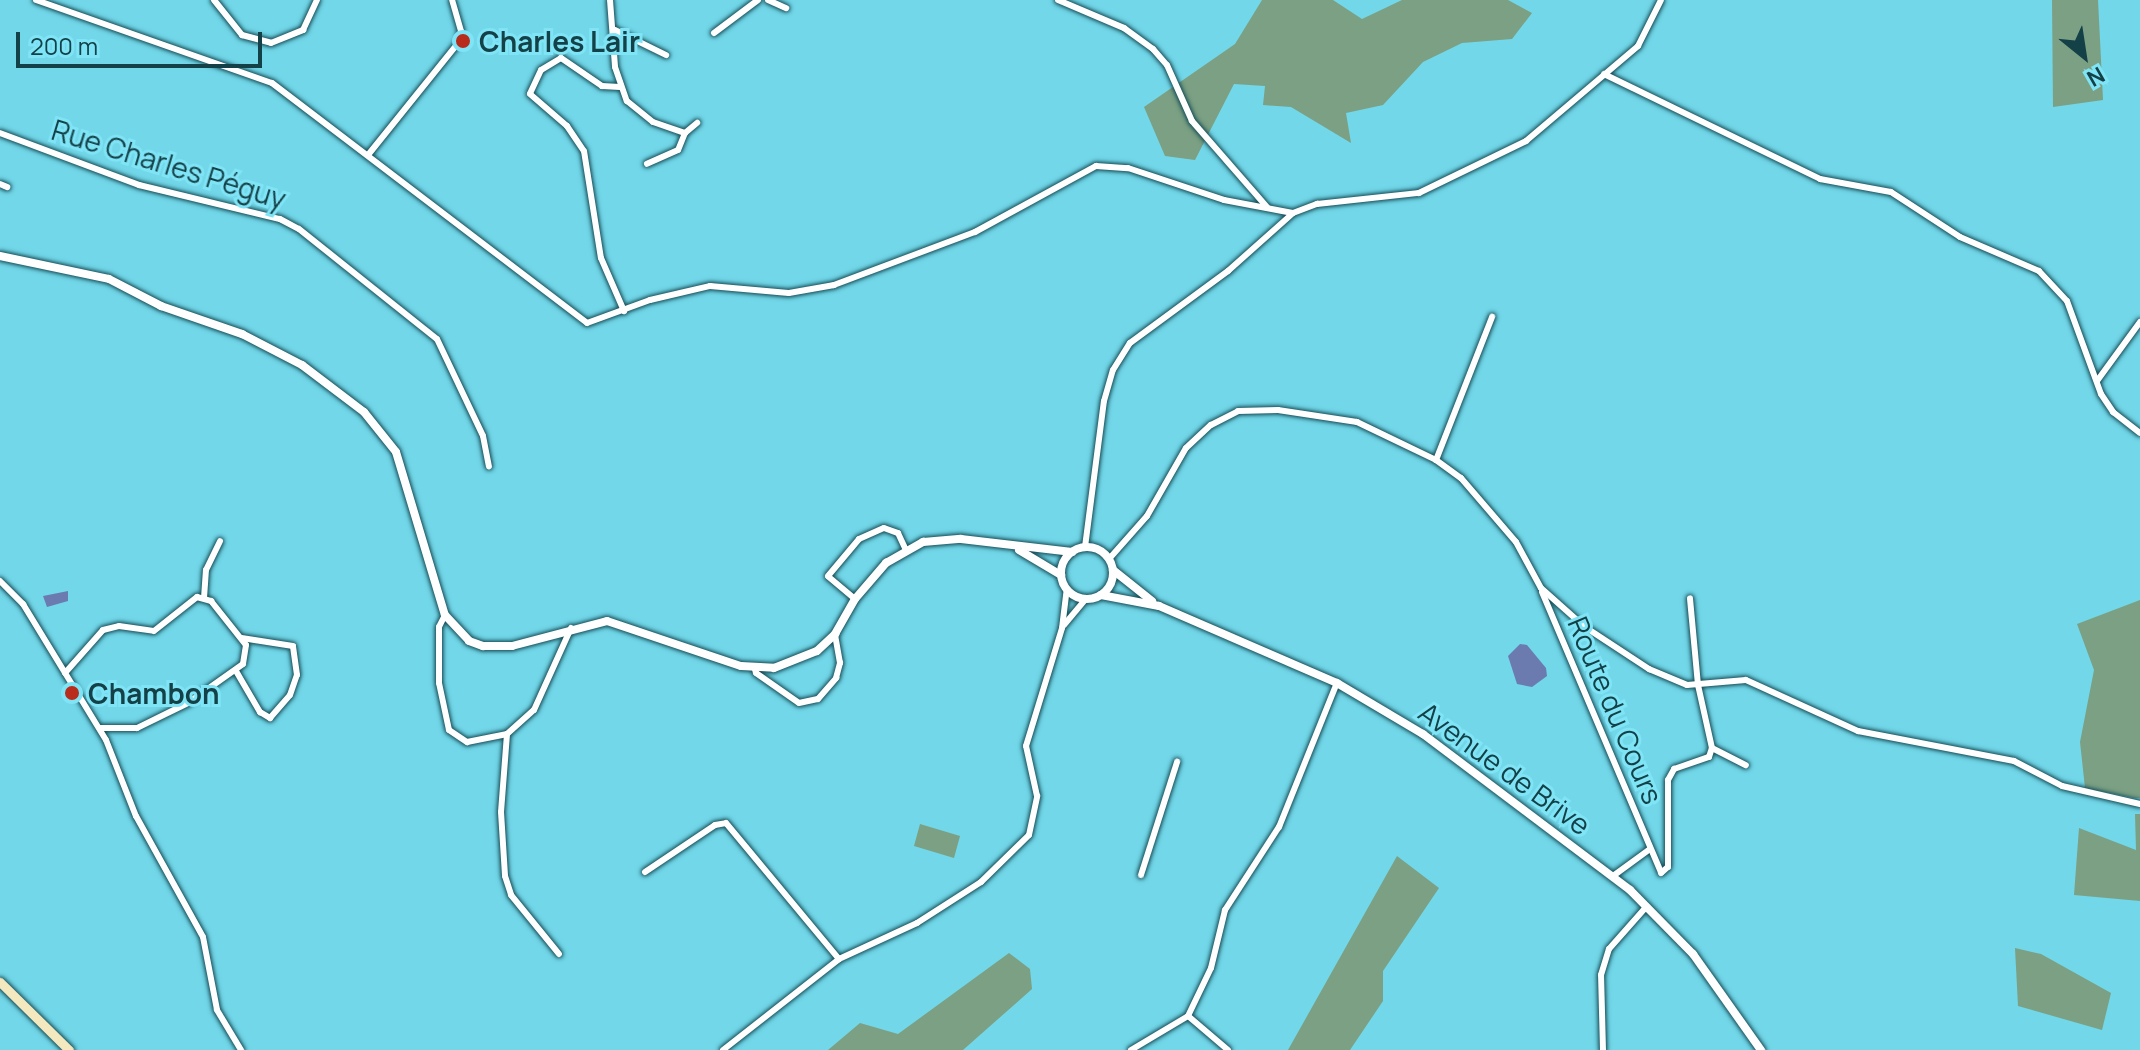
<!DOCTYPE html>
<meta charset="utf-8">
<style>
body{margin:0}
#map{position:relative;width:2140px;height:1050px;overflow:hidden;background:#72d7e9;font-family:Manrope,sans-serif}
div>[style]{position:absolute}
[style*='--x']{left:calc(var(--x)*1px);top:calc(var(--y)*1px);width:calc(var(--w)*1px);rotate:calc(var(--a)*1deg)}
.green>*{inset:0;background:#7ba083}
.water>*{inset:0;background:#6b7bb0}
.roads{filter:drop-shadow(0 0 2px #154d57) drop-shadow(0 0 2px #154d57)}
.minor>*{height:6px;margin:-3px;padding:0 3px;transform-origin:3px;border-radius:3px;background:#fff}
.tertiary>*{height:8px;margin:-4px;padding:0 4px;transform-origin:4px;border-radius:4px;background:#fff}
.tertiary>.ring{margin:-4px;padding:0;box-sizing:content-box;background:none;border:8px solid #fff;border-radius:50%}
.secondary>*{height:9px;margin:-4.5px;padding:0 4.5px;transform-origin:4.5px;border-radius:4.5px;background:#f4e8bf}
.dots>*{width:22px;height:22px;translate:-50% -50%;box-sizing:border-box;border:4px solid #7fe4f6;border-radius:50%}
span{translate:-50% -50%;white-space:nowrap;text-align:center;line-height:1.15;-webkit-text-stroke:6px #7fe4f6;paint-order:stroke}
.poi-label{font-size:28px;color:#144047;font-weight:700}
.left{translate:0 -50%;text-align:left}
.street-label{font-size:28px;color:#144047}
.north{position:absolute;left:2044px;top:16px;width:80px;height:80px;-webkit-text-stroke:6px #7fe4f6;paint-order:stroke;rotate:150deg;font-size:22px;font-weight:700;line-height:32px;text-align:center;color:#144047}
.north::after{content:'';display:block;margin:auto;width:28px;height:36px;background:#144047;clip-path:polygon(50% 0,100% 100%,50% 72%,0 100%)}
.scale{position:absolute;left:16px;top:32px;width:246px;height:36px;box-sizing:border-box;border:4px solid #144047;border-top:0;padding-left:10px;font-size:24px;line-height:28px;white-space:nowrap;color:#144047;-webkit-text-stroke:6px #7fe4f6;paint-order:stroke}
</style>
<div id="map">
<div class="green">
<i style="clip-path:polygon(1262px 0,1333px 0,1362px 19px,1402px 0,1508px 0,1532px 13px,1512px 39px,1462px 43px,1423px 62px,1383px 105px,1346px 113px,1351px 143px,1291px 107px,1263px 105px,1265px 86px,1234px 84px,1195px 160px,1165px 156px,1144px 107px,1235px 44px)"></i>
<i style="clip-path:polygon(2052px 0,2098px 0,2103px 100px,2053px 107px)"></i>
<i style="clip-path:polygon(2140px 600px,2140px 798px,2134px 798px,2085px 788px,2080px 742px,2094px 670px,2077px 624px)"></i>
<i style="clip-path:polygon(2135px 814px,2140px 814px,2140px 901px,2074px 895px,2079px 828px,2136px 850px)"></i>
<i style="clip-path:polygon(920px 824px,960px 836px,954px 858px,914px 846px)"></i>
<i style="clip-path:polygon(1397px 856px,1439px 888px,1383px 971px,1383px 1001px,1350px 1050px,1288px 1050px)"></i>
<i style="clip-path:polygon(2015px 948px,2041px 954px,2111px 993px,2102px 1030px,2018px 1006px)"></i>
<i style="clip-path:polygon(1009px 953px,1030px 969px,1032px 989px,963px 1050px,828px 1050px,860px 1023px,898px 1034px)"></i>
</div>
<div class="water">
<i style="clip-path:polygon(68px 591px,68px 601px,47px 607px,43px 596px)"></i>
<i style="clip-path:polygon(1520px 644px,1527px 645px,1546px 668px,1547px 676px,1532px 687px,1517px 684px,1508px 656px)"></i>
</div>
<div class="roads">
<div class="minor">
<i style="--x:36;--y:0;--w:250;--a:19.4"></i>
<i style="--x:272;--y:83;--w:396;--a:37.3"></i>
<i style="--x:587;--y:323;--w:67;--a:-20.1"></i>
<i style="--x:650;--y:300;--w:62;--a:-13.1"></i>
<i style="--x:710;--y:286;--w:79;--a:5.1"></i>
<i style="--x:789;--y:293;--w:46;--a:-10.1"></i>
<i style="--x:834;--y:285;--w:151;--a:-20.6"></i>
<i style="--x:975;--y:232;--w:138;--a:-28.6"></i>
<i style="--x:1096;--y:166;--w:32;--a:4"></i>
<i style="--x:1128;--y:168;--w:101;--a:18.4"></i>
<i style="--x:1224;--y:200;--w:70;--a:10.7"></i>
<i style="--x:214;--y:0;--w:45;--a:51.3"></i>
<i style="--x:242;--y:35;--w:30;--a:15"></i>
<i style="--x:271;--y:43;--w:35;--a:-22"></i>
<i style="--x:303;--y:30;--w:33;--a:-65"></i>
<i style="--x:610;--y:0;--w:67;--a:85.7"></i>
<i style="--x:615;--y:67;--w:36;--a:71"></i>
<i style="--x:627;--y:101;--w:33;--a:39"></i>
<i style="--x:653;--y:122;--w:34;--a:19"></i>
<i style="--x:685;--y:133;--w:18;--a:112"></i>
<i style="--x:678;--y:150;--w:34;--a:156"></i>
<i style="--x:768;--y:0;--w:20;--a:24"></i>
<i style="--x:1058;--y:0;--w:72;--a:23"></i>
<i style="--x:1124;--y:28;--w:36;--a:36"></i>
<i style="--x:1153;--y:49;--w:21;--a:49"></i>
<i style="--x:1167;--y:65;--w:61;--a:65.9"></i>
<i style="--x:1192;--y:121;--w:114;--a:48.9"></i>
<i style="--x:615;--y:30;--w:57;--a:26.1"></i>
<i style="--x:714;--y:33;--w:55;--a:-36.9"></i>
<i style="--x:1604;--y:74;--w:240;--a:25.9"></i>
<i style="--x:1820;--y:179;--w:72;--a:10.4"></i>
<i style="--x:1891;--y:192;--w:82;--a:33.1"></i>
<i style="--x:1960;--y:237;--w:86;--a:23.3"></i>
<i style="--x:2039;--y:271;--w:41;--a:47"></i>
<i style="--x:2067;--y:301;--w:99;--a:69.9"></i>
<i style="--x:2101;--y:394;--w:22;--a:56"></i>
<i style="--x:2113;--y:412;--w:34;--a:38"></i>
<i style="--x:620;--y:87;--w:18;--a:-177"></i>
<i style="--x:602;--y:86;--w:50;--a:-145.7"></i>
<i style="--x:561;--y:58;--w:23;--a:149"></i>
<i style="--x:541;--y:70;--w:26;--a:115"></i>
<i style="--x:530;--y:94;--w:49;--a:40.9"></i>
<i style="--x:567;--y:126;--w:30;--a:56"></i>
<i style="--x:584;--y:151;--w:108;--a:81"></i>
<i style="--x:601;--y:258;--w:58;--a:66.5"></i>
<i style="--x:0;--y:133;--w:148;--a:20.5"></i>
<i style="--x:139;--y:185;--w:145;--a:13.6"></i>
<i style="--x:280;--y:219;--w:21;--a:28"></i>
<i style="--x:299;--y:229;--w:176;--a:38.6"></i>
<i style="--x:437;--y:339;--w:107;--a:64.6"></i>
<i style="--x:483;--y:436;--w:31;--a:79"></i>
<i style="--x:685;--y:133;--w:16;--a:-40"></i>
<i style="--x:368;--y:155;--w:144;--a:-51.2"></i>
<i style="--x:458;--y:43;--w:12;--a:-76"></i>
<i style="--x:461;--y:31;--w:32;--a:-106"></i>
<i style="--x:0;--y:184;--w:8;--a:23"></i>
<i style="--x:2097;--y:381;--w:73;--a:-53.9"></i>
<i style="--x:1436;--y:460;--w:154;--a:-68.6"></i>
<i style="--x:1085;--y:547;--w:147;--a:-82.6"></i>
<i style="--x:1104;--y:401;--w:32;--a:-74"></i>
<i style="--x:1113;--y:370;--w:32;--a:-58"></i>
<i style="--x:1130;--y:343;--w:122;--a:-36.3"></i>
<i style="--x:1228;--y:271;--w:87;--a:-41.7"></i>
<i style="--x:1293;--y:213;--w:26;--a:-21"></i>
<i style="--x:1317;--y:204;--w:103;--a:-6.2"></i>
<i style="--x:1419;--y:193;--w:119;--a:-25.9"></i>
<i style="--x:1526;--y:141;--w:147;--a:-40.3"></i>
<i style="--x:1638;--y:46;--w:51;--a:-63.4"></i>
<i style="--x:1109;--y:559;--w:57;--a:-48.5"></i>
<i style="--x:1147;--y:516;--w:78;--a:-60.2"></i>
<i style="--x:1186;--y:448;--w:34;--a:-43"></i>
<i style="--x:1211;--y:425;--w:30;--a:-27"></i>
<i style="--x:1238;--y:411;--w:40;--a:-1.4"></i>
<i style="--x:1278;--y:410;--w:80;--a:8.6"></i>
<i style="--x:1357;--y:422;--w:88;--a:25.7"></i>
<i style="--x:1436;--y:460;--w:31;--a:36"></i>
<i style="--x:1461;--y:478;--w:84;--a:49.3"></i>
<i style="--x:1516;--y:542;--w:52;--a:61.5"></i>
<i style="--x:1541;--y:588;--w:59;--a:41.6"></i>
<i style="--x:1585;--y:627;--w:77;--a:33.3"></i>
<i style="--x:1649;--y:669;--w:41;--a:22.8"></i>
<i style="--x:1687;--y:685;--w:59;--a:-4.8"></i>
<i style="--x:1746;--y:680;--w:123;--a:24.5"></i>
<i style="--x:1858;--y:731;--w:159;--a:10.9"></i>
<i style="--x:2014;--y:761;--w:54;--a:27.5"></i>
<i style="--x:2062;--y:786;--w:80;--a:13"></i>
<i style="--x:0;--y:581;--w:33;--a:45"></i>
<i style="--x:23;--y:604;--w:159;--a:58.6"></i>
<i style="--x:106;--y:740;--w:82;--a:68.5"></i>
<i style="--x:136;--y:816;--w:138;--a:61"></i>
<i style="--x:203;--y:937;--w:74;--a:79.1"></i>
<i style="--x:217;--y:1010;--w:47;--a:59"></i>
<i style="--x:1542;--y:592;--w:305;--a:67"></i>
<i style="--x:1661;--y:873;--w:9;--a:-41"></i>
<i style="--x:1668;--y:867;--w:87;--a:-90"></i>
<i style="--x:1668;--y:780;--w:13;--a:-61"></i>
<i style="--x:1674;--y:769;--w:37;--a:-19"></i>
<i style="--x:1709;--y:757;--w:9;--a:-72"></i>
<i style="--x:1712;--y:748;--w:65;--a:-102.5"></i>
<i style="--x:1698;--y:685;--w:87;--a:-95.3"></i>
<i style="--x:204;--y:598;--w:28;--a:-86"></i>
<i style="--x:206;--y:570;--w:32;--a:-64"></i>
<i style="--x:855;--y:599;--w:35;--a:-140"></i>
<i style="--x:828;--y:576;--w:48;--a:-50"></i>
<i style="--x:859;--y:539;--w:27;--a:-24"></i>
<i style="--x:884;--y:528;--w:15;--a:20"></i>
<i style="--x:898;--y:533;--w:19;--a:65"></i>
<i style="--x:445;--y:615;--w:13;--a:117"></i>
<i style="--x:439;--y:627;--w:56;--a:90"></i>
<i style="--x:439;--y:683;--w:48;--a:78"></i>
<i style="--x:449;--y:730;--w:22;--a:34"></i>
<i style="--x:467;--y:742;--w:41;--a:-11.3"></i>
<i style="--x:507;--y:734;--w:36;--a:-42"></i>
<i style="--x:534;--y:710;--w:90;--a:-65.7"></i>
<i style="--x:1064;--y:625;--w:34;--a:-50"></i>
<i style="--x:754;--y:666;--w:7;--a:74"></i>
<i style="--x:756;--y:673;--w:52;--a:34.9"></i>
<i style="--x:799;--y:703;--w:19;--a:-12"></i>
<i style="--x:818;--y:699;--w:28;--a:-49"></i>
<i style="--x:836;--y:678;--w:16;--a:-75"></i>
<i style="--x:840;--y:663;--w:29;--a:-100"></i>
<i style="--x:236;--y:671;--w:48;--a:59.7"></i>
<i style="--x:260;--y:712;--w:12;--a:31"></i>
<i style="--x:270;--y:718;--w:30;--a:-49"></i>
<i style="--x:290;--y:695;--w:21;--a:-71"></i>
<i style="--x:297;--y:675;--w:29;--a:-98"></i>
<i style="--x:293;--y:646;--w:52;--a:-171.1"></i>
<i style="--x:65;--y:673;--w:57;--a:-48.5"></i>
<i style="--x:103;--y:630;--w:16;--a:-14"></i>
<i style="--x:119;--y:626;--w:35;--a:8"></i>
<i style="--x:154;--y:631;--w:55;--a:-38.3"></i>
<i style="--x:197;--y:597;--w:15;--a:16"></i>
<i style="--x:211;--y:601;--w:56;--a:51.5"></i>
<i style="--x:246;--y:645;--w:19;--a:99"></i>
<i style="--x:243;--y:664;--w:67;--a:144.7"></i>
<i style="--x:188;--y:703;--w:57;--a:153.9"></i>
<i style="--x:137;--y:728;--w:37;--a:180"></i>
<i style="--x:507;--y:734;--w:78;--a:94.4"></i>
<i style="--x:501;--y:812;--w:64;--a:86.4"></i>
<i style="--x:505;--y:876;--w:20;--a:72"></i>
<i style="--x:511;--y:895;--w:76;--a:50.9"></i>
<i style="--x:1712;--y:748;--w:38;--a:27"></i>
<i style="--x:645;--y:872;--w:84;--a:-33.9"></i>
<i style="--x:715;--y:825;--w:11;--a:-10"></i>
<i style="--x:726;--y:823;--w:177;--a:50.3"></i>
<i style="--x:1141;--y:875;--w:119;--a:-72.3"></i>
<i style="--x:1613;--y:876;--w:46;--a:-36.1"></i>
<i style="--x:723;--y:1050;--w:147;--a:-38.1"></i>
<i style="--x:839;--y:959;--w:86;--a:-24.8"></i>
<i style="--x:917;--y:923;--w:76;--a:-32.6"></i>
<i style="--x:981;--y:882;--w:67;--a:-44.4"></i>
<i style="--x:1029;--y:835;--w:40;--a:-78"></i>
<i style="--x:1037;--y:796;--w:51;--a:-102.4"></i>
<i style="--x:1026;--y:746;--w:123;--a:-73"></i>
<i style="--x:1062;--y:628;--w:38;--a:-83"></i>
<i style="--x:1131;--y:1050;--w:66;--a:-30.8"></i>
<i style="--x:1228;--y:1050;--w:52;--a:-139.6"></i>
<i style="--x:1188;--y:1016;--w:53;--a:-64.4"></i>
<i style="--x:1211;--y:968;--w:60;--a:-76.4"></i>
<i style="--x:1225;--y:910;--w:99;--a:-57"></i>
<i style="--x:1279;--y:827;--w:155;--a:-68.1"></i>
<i style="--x:1603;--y:1050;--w:75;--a:-91.5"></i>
<i style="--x:1601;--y:975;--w:27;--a:-73"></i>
<i style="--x:1609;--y:949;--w:57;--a:-48.5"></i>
</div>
<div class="tertiary">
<i style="--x:0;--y:256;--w:111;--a:11.9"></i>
<i style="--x:109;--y:279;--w:59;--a:27.4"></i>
<i style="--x:161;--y:306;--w:86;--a:19.1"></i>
<i style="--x:242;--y:334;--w:68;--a:27.3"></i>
<i style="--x:302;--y:365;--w:78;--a:37.2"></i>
<i style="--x:364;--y:412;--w:51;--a:51.3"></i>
<i style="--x:396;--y:452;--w:170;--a:73.3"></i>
<i style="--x:445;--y:615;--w:35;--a:47"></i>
<i style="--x:469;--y:641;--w:15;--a:20"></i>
<i style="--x:483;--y:646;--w:29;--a:0"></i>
<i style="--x:512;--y:646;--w:98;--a:-14.7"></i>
<i style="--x:607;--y:621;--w:141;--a:18.6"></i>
<i style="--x:741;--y:666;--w:33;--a:3"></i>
<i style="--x:774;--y:668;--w:46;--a:-21.6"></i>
<i style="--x:817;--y:651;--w:25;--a:-43"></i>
<i style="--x:835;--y:634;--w:40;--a:-60.3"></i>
<i style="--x:855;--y:599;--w:48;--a:-49.3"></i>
<i style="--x:886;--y:563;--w:43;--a:-29.6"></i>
<i style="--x:923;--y:542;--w:38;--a:-5"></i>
<i style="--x:961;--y:539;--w:112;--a:6.7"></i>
<i class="ring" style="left:1061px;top:547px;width:44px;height:44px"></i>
<i style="--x:1019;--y:550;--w:49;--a:30.8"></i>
<i style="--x:1113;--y:570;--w:50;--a:38.5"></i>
<i style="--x:1101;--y:595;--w:59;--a:10.7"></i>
<i style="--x:1159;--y:606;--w:194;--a:23.4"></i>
<i style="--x:1337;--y:683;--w:100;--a:30.7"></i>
<i style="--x:1423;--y:734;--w:259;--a:37"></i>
<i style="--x:1630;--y:890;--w:90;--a:45.5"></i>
<i style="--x:1693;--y:954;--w:118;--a:54.7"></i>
</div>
<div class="secondary">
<i style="--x:0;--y:982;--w:97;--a:44.6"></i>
</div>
</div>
<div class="dots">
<i style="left:463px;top:41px;background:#b92c1b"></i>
<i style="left:72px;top:693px;background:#b92c1b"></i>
</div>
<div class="poi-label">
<span class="left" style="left:479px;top:41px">Charles Lair</span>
<span class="left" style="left:88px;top:693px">Chambon</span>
</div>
<div class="street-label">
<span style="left:169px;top:164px;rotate:17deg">Rue Charles Péguy</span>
<span style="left:1616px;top:710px;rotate:67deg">Route du Cours</span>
<span style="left:1505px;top:768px;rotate:36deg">Avenue de Brive</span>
</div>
<div class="north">N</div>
<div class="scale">200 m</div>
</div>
